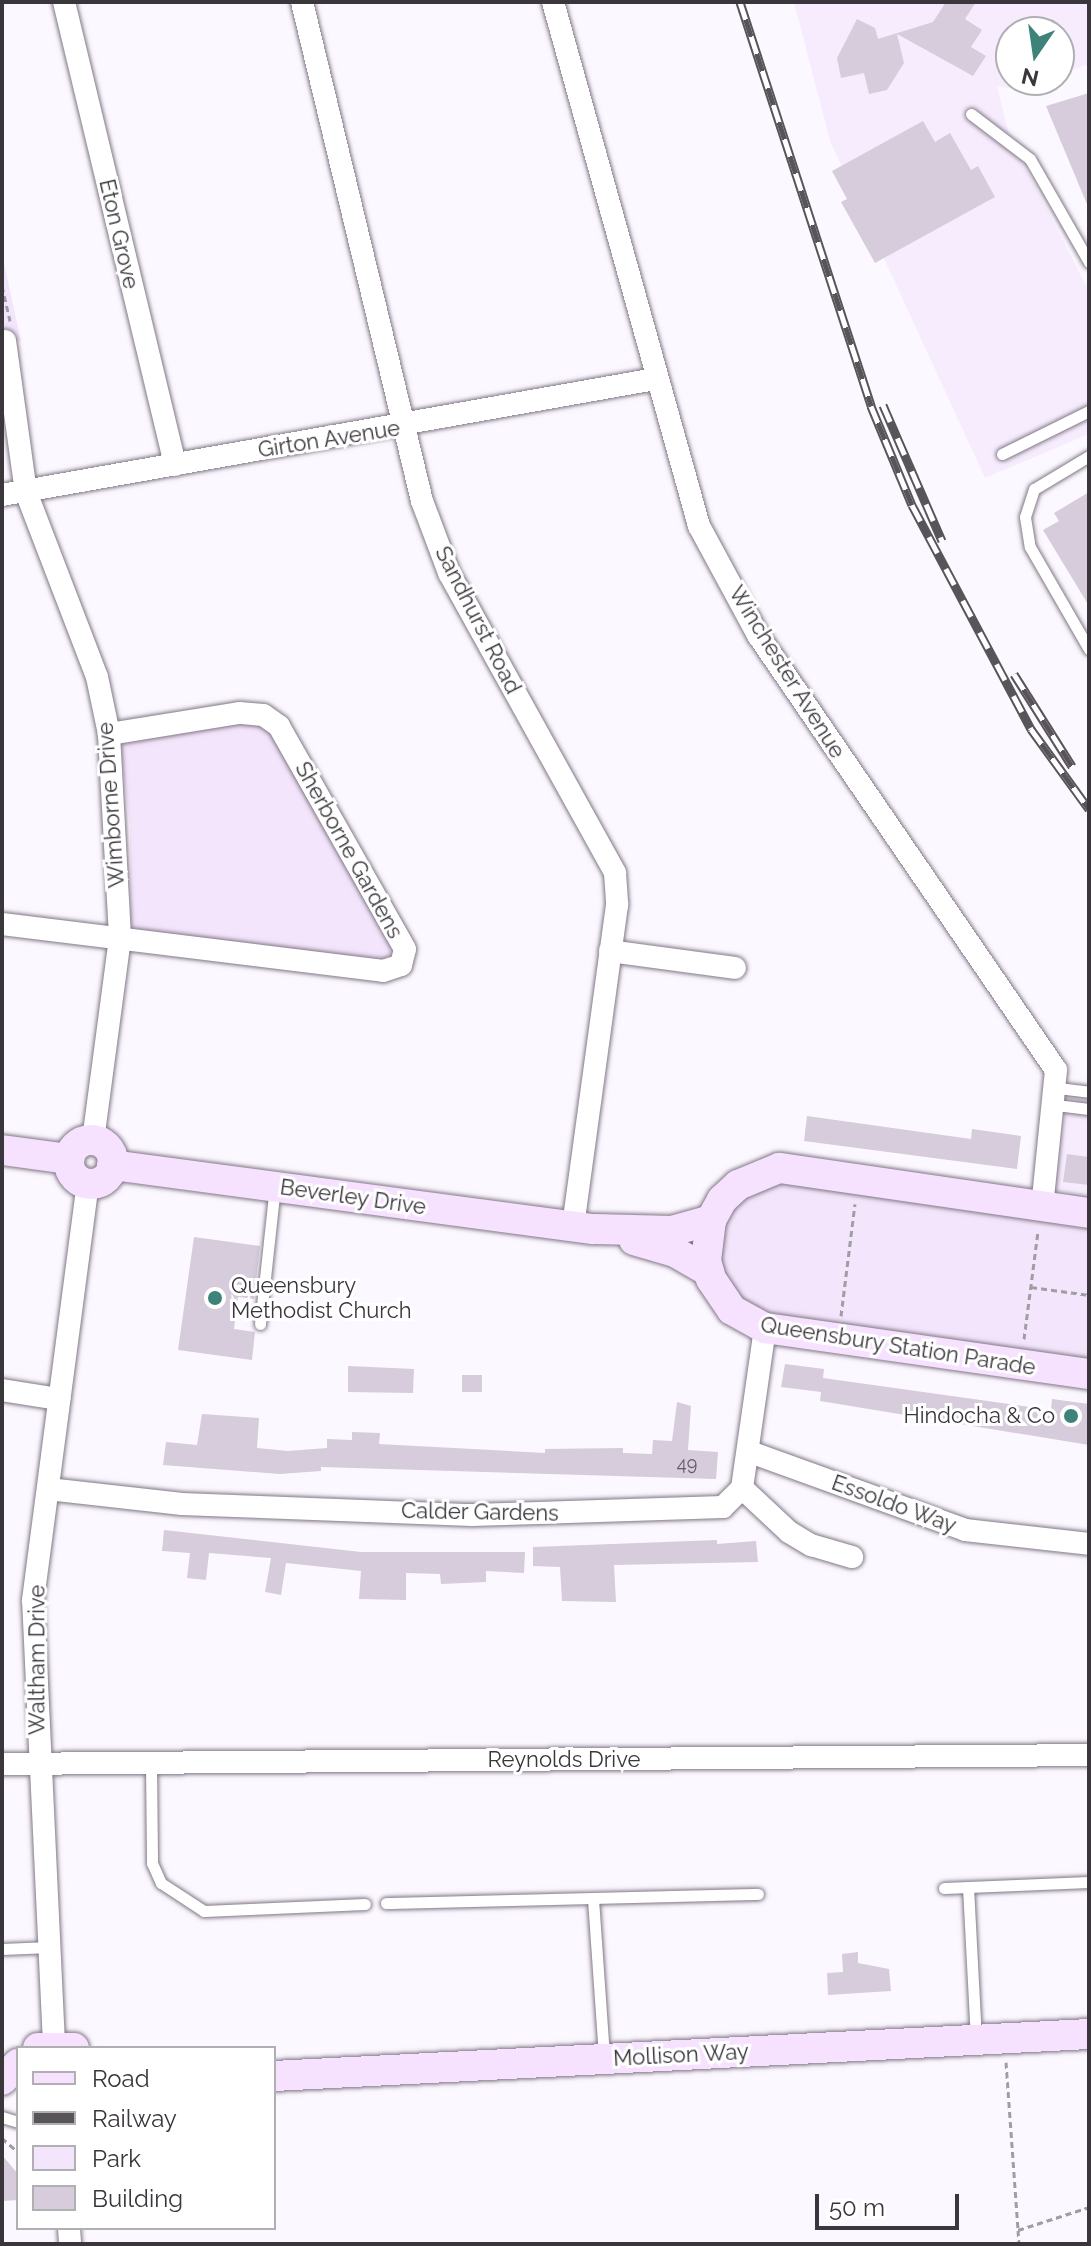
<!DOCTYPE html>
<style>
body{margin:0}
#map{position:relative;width:1091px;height:2246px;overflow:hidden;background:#fcf8ff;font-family:Raleway,sans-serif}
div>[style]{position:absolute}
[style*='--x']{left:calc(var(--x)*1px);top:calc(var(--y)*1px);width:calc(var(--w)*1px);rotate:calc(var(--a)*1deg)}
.built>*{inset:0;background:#f7ecfe}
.green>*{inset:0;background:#f3e5fb}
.building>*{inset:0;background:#d6ccdb}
.path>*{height:3px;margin-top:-1.5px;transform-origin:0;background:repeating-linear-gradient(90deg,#a19da4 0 6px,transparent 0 10px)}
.roads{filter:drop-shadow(0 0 2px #817886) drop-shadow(0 0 2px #817886)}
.lane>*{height:11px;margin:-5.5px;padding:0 5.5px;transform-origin:5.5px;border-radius:5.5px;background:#fff}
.street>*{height:22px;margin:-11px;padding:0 11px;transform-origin:11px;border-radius:11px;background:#fff}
.secondary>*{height:30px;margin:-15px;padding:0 15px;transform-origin:15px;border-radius:15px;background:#f6e2ff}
.secondary>.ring{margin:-15px;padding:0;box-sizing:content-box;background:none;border:30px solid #f6e2ff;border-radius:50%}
.rail>*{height:9px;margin-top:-4.5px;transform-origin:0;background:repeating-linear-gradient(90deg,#fff 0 18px,#58545a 0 36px);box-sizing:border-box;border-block:2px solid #58545a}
.dots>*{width:22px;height:22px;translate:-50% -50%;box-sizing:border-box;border:4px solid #fff;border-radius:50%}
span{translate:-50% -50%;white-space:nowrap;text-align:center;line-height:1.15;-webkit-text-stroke:6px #fff;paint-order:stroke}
.number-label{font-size:18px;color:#615c64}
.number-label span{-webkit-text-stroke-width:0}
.street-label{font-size:22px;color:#3a363c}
.poi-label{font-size:22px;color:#3a363c}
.left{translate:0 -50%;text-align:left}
.right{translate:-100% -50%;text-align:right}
.frame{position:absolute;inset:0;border:4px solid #3a363c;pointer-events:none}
.legend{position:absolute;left:16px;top:2046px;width:260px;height:184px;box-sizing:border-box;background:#fff;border:2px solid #b0afb1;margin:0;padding:10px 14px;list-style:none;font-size:24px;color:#3a363c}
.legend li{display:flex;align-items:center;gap:16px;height:40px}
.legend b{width:40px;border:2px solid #b0afb1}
.north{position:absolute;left:995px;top:16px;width:80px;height:80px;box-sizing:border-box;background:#fff;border:2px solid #b0afb1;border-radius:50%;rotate:193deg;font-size:22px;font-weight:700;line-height:32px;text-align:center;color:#3a363c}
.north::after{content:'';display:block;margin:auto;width:28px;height:36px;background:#3d837a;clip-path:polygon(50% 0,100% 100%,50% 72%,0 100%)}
.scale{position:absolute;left:815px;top:2194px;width:144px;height:36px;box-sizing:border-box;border:4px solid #3a363c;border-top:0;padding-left:10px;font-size:24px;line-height:28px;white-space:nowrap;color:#3a363c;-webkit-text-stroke:6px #fff;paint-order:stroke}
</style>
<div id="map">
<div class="built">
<i style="clip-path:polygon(794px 2px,1089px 2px,1089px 64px,1059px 75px,1059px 32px,1011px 32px,1011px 80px,1046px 80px,1020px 90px,997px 86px,1010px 138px,1089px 291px,1089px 434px,985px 478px,830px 141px)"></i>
<i style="clip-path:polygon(1069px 1087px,1089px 1090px,1089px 1195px,1054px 1191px)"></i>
</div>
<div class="green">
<i style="clip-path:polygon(2px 254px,21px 341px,2px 344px)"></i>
<i style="clip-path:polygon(256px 720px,269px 730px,390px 941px,390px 953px,381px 963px,142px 934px,131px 925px,130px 827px,121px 748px,128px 738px)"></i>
<i style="clip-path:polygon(776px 1182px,1089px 1217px,1089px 1366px,751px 1314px,723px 1282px,718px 1240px,738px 1202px)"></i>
</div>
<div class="building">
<i style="clip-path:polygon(946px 2px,976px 2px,965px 19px,982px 30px,971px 47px,986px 56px,973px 76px,897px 34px,904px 63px,887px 90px,869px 94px,864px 73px,841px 78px,837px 58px,857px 19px,875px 28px,878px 39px,933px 22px)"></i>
<i style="clip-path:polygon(1089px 93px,1089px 209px,1046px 106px)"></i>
<i style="clip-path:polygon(923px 121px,935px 142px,950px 133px,971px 170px,978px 166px,995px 197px,875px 263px,841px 202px,847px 199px,832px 171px)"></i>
<i style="clip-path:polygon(1089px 492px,1089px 606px,1043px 530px,1059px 521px,1054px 513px)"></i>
<i style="clip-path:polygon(807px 1116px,971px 1139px,972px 1129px,1021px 1136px,1017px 1169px,804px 1141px)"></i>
<i style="clip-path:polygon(1067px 1154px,1089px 1157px,1089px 1185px,1063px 1182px)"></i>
<i style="clip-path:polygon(194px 1237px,260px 1246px,254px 1299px,238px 1297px,234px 1329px,255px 1332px,252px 1360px,178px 1350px)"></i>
<i style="clip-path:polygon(785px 1364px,824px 1369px,823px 1378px,1051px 1410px,1052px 1399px,1089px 1404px,1089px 1445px,820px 1401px,821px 1392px,781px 1387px)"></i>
<i style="clip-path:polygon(348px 1366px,414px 1369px,413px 1393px,348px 1392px)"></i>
<i style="clip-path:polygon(462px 1375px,482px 1375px,482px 1392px,462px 1392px)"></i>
<i style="clip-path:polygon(677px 1402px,691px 1406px,688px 1450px,718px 1452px,716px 1479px,321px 1467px,321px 1471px,280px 1474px,163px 1465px,166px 1442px,197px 1445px,202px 1414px,259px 1418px,257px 1448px,288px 1451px,327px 1448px,327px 1439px,352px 1440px,352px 1432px,380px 1433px,379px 1444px,545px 1453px,545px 1449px,623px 1448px,623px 1453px,652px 1454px,653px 1440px,672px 1441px)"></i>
<i style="clip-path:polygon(164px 1530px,361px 1552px,525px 1552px,524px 1573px,486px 1571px,486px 1582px,441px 1584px,440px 1574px,406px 1573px,406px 1600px,359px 1599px,361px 1571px,286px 1563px,281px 1595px,265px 1592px,271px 1558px,209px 1553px,206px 1580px,187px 1578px,190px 1553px,162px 1551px)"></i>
<i style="clip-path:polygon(717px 1540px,717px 1544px,756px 1541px,758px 1562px,614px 1565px,616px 1602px,562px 1601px,560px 1567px,533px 1566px,533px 1547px)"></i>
<i style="clip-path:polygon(858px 1952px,858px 1963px,889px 1969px,891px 1991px,828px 1995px,827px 1973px,843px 1972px,842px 1954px)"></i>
<i style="clip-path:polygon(2px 2155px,18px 2174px,18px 2200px,2px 2201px)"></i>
</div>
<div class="path">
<i style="--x:2;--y:286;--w:36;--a:77"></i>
<i style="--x:1031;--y:1287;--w:59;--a:7.9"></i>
<i style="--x:841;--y:1316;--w:113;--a:-82.9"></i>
<i style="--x:1024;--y:1339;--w:109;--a:-82.6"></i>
<i style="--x:1006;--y:2062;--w:168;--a:85.9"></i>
<i style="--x:1018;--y:2230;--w:75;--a:-17.9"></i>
<i style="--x:2;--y:2138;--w:21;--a:41"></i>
<i style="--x:1018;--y:2230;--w:14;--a:86"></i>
</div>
<div class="roads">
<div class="lane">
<i style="--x:971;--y:114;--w:74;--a:37.3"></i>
<i style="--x:1030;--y:159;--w:119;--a:60.2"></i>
<i style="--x:1002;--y:454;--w:97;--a:-26.3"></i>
<i style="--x:1089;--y:456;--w:64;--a:149"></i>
<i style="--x:1034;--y:489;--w:29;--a:108"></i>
<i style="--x:1025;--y:517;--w:30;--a:81"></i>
<i style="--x:1030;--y:547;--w:118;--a:60"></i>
<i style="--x:1058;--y:1088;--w:31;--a:7"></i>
<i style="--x:1056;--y:1105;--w:33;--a:7"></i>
<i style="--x:260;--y:1324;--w:139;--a:-83.8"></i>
<i style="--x:151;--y:1763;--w:100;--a:89.4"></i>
<i style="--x:152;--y:1863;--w:22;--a:66"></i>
<i style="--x:161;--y:1883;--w:51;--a:33.1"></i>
<i style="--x:204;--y:1911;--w:161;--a:-2.5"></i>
<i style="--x:968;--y:1887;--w:153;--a:87"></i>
<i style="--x:944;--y:1888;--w:145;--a:-2.4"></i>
<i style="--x:593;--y:1899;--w:159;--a:86"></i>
<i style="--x:386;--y:1903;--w:372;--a:-1.4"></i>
<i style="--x:2;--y:1949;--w:48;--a:-2.4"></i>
<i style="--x:2;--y:2117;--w:17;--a:17"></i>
</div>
<div class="street">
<i style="--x:64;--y:2;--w:476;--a:76.5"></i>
<i style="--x:302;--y:2;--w:513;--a:76.48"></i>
<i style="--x:422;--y:501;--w:77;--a:69.4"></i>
<i style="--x:449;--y:573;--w:343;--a:61"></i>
<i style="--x:615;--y:873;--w:32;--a:86"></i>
<i style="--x:617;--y:905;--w:325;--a:97.8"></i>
<i style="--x:553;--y:2;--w:544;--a:74.43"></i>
<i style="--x:699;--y:526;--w:124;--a:61.6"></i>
<i style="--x:758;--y:635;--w:527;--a:55.59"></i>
<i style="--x:1056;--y:1070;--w:138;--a:95.8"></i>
<i style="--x:5;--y:341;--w:152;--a:82.1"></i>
<i style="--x:26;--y:492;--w:198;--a:69"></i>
<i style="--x:97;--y:677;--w:58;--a:78.1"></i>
<i style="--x:109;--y:734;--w:204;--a:86.9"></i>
<i style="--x:120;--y:938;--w:204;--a:97.6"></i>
<i style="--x:2;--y:495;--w:663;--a:-10.07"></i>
<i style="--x:2;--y:924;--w:384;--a:7"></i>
<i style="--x:383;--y:971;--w:19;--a:-18"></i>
<i style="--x:401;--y:965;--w:16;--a:-76"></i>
<i style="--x:405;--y:949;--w:256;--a:-119.5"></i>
<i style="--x:279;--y:726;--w:19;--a:-145"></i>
<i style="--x:263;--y:715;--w:24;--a:-175"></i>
<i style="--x:239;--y:713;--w:132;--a:170.8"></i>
<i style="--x:610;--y:951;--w:126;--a:7.7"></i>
<i style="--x:2;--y:1390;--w:58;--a:9"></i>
<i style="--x:750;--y:1452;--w:229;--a:19.9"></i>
<i style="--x:965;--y:1530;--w:125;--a:6.4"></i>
<i style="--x:742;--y:1488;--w:64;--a:43.1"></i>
<i style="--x:789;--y:1532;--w:26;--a:31"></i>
<i style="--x:811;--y:1545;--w:43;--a:16.3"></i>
<i style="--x:48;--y:1489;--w:135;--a:6.4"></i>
<i style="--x:182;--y:1504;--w:290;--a:2.2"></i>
<i style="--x:472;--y:1515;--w:251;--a:-1.8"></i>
<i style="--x:723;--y:1507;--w:27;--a:-45"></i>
<i style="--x:742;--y:1488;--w:162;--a:-81.8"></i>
<i style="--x:2;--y:1764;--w:1087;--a:-0.47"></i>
<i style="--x:54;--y:2044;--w:444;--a:-92.7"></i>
<i style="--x:33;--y:1600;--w:421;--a:-82.5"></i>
<i style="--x:69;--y:2228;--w:16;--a:86"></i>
</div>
<div class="secondary">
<i class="ring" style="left:69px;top:1140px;width:14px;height:14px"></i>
<i style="--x:2;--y:1150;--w:68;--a:7.7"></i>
<i style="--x:112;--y:1165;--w:485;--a:7.6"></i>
<i style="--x:593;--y:1229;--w:79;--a:1.5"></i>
<i style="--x:672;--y:1231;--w:41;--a:-15.8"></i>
<i style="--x:1089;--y:1213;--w:313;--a:-171.7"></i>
<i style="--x:779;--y:1168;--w:44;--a:157.5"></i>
<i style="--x:738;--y:1185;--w:22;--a:137"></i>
<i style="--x:722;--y:1200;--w:23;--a:119"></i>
<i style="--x:711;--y:1220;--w:41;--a:97"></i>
<i style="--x:706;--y:1261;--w:19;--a:74"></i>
<i style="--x:711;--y:1279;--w:37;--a:56"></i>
<i style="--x:732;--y:1310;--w:38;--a:29"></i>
<i style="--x:765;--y:1328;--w:327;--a:8.1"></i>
<i style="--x:634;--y:1240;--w:43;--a:16.3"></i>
<i style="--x:675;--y:1252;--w:39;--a:30"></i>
<i style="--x:38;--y:2048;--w:36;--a:0"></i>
<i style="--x:274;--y:2076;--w:816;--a:-2.95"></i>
<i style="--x:2;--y:2080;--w:23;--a:-45"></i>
</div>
</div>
<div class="rail">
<i style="--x:740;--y:2;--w:425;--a:72"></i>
<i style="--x:871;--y:406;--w:107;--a:67.5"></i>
<i style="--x:912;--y:505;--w:254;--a:62"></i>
<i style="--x:1031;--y:729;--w:99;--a:54.1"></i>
<i style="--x:883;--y:405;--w:148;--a:66.5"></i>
<i style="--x:1014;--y:674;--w:109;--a:57.8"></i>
</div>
<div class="dots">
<i style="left:215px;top:1298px;background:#3d837a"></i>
<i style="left:1071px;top:1416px;background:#3d837a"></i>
</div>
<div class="number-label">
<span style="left:687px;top:1464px">49</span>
</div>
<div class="street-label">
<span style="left:119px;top:234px;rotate:77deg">Eton Grove</span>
<span style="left:329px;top:439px;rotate:-9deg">Girton Avenue</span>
<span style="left:478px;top:620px;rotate:63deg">Sandhurst Road</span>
<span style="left:787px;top:672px;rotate:58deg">Winchester Avenue</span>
<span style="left:111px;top:805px;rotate:-94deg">Wimborne Drive</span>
<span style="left:349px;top:850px;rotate:61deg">Sherborne Gardens</span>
<span style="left:353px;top:1197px;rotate:8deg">Beverley Drive</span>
<span style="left:898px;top:1346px;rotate:9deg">Queensbury Station Parade</span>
<span style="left:894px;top:1504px;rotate:20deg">Essoldo Way</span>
<span style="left:480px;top:1512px;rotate:1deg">Calder Gardens</span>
<span style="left:37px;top:1660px;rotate:-90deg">Waltham Drive</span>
<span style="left:564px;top:1760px">Reynolds Drive</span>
<span style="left:681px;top:2055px;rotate:-3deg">Mollison Way</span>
</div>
<div class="poi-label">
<span class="left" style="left:231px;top:1298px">Queensbury<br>Methodist Church</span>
<span class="right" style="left:1055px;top:1416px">Hindocha &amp; Co</span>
</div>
<div class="frame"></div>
<ul class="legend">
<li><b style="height:10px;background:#f6e2ff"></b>Road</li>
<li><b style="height:10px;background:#58545a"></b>Railway</li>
<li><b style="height:22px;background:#f3e5fb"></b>Park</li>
<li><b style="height:22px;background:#d6ccdb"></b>Building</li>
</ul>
<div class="north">N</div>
<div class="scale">50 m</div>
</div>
